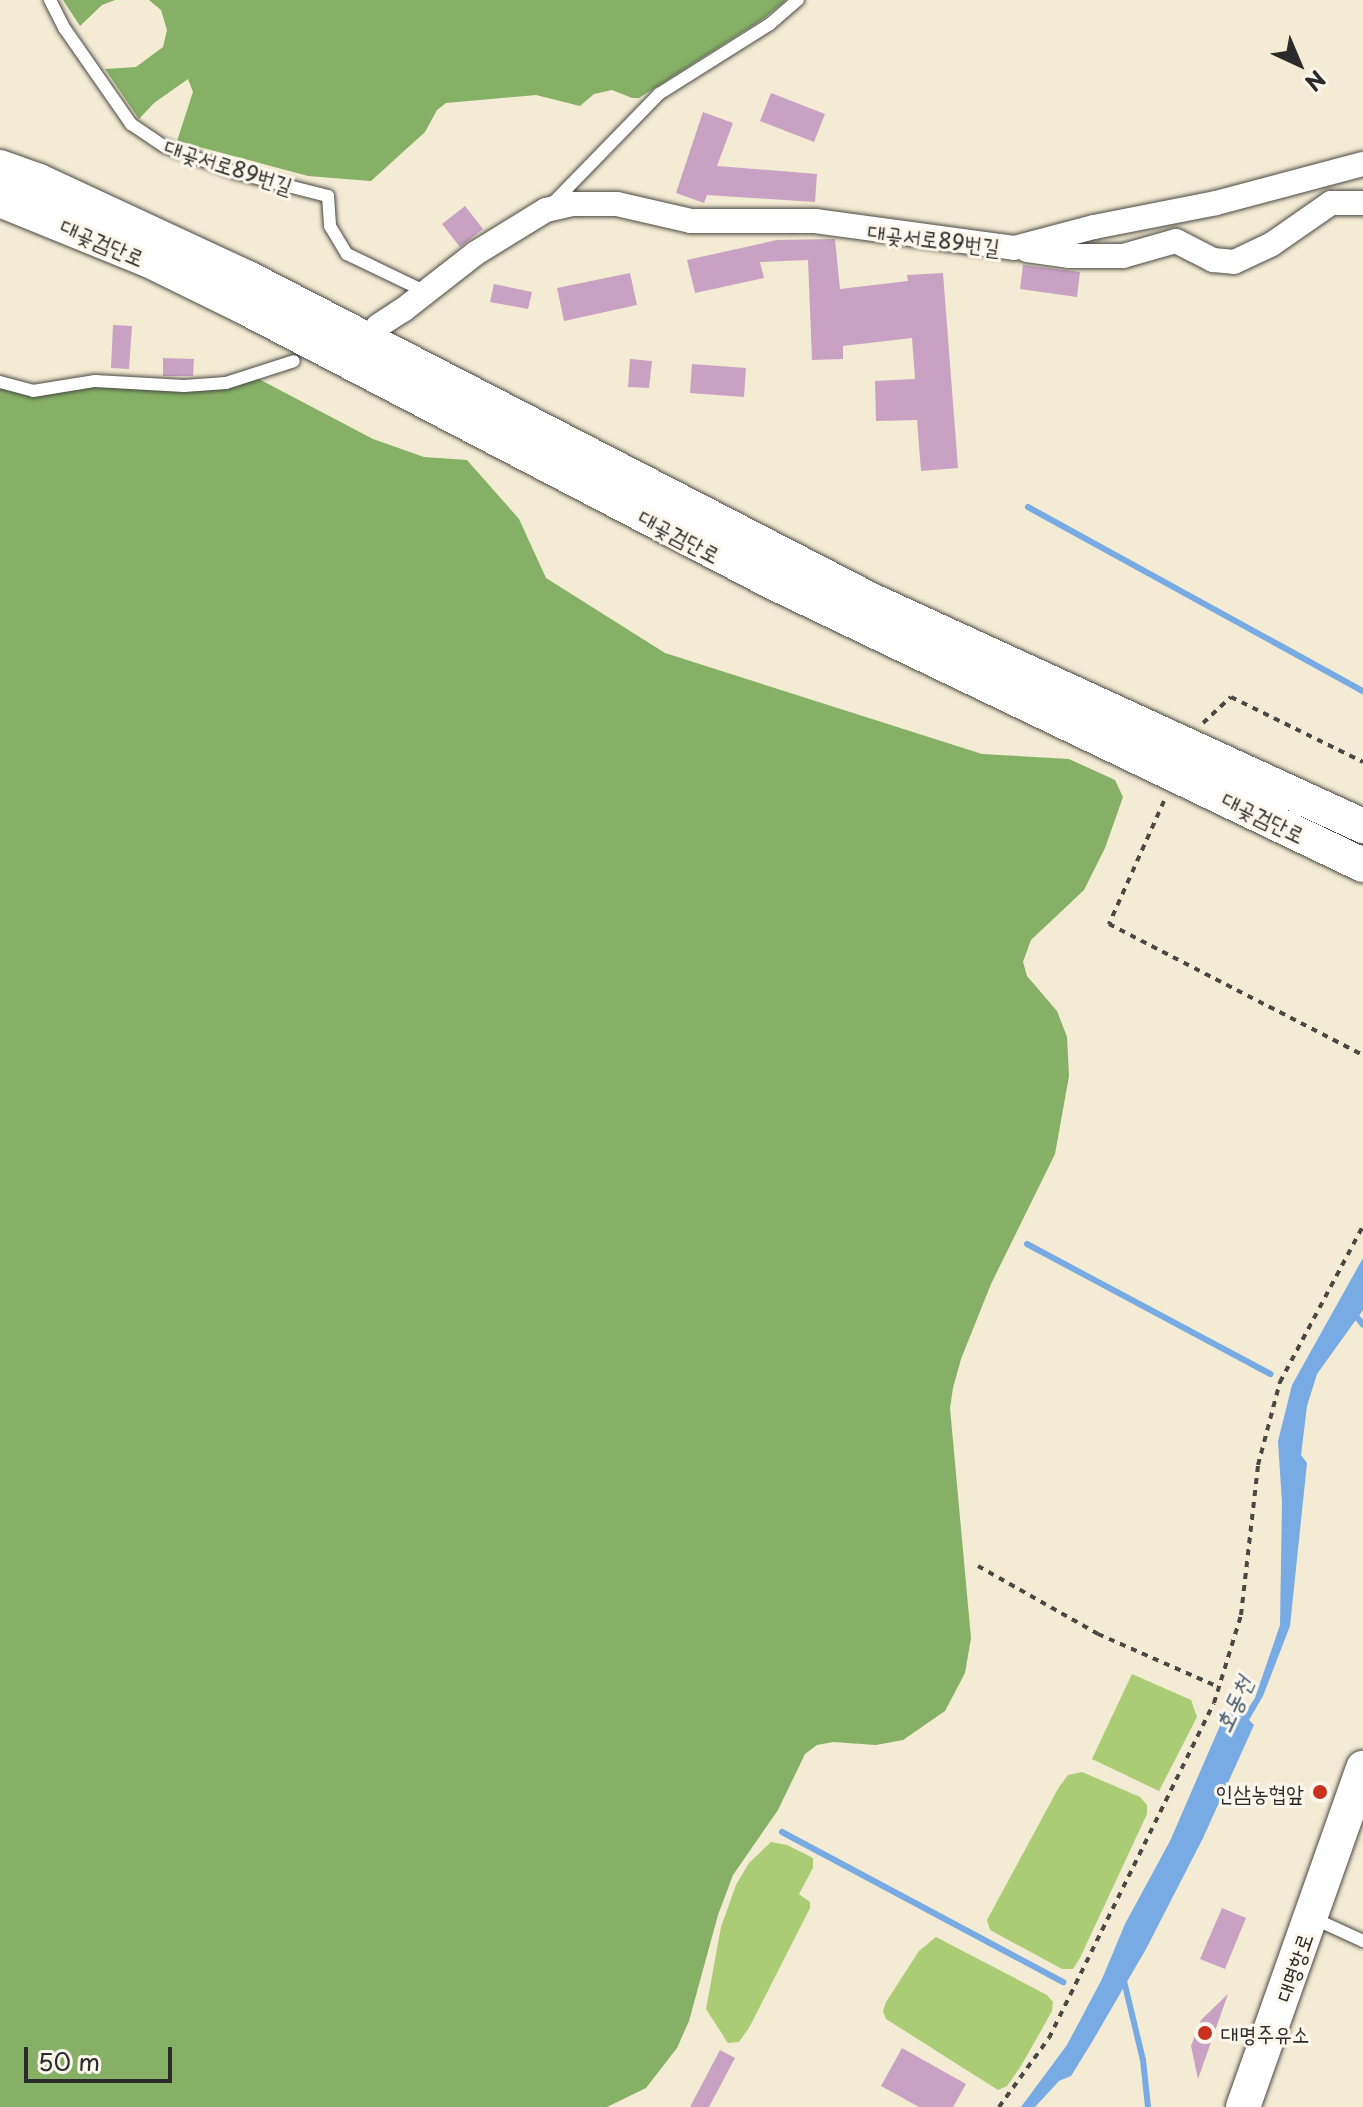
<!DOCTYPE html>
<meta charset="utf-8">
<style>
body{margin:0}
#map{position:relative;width:1363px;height:2107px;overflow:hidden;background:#f3ebd3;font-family:"Playpen Sans","Poor Story",sans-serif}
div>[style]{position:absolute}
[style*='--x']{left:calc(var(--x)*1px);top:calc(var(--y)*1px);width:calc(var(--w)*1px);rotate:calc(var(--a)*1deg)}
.green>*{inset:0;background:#a9cc75}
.forest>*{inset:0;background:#86b066}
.water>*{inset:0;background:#78aae3}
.stream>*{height:6px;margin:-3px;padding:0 3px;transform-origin:3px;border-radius:3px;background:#78aae3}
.building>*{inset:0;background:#c9a2c3}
.path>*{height:4px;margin-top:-2px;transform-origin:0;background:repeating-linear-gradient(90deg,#494844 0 6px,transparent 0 12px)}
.roads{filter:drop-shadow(0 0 2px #494844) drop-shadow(0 0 2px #494844)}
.service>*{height:12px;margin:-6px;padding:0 6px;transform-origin:6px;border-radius:6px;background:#fff}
.minor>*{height:24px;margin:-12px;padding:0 12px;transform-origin:12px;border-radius:12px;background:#fff}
.secondary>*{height:34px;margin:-17px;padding:0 17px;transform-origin:17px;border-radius:17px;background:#fff}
.dots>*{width:22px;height:22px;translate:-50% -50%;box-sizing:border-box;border:4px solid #fbf7ec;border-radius:50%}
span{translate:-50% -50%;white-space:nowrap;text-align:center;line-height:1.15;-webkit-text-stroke:6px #fbf7ec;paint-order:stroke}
.street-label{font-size:22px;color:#2b2b2b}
.poi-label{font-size:22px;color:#2b2b2b}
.right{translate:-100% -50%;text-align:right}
.left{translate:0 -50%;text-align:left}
.water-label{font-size:24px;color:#46576b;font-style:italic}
.north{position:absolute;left:1259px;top:24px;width:80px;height:80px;-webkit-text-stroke:6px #fbf7ec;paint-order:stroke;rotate:136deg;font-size:22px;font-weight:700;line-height:32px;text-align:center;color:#2b2b2b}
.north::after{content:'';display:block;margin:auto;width:28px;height:36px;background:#2b2b2b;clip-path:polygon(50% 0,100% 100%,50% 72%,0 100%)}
.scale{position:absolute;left:24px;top:2047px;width:148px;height:36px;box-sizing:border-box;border:4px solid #2b2b2b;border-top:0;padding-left:10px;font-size:24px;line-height:28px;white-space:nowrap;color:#2b2b2b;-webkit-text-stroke:6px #fbf7ec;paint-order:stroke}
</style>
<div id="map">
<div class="green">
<i style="clip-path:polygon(1132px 1674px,1191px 1700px,1197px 1717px,1159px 1791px,1092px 1759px)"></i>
<i style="clip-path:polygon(1082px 1772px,1140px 1797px,1147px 1805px,1147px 1814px,1080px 1958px,1073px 1969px,1062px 1969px,990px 1930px,987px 1920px,1059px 1787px,1068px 1775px)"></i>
<i style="clip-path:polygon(771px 1842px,787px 1845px,813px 1858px,813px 1868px,799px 1894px,810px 1902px,810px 1908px,750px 2026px,739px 2042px,728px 2043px,706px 2009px,721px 1927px,736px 1885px,749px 1863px)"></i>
<i style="clip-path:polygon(936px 1937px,1047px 1995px,1053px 2002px,1052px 2011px,1021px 2066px,1007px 2086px,998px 2090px,886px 2019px,883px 2011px,886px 2002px,919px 1951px)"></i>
</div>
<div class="forest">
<i style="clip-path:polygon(63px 0,115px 0,102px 5px,80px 26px)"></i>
<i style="clip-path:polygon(149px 0,786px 0,763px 19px,639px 98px,632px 98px,612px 90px,594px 94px,580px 106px,536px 95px,446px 103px,437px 110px,425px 132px,371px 181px,308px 176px,177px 141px,193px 92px,188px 79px,154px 103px,139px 119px,105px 69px,136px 67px,163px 47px,167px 30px,161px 10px)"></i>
<i style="clip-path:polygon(251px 375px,373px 439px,424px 457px,467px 460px,519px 519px,546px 578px,665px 653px,982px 754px,1069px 759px,1115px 780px,1123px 797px,1105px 848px,1084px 890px,1031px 940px,1023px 962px,1027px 976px,1057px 1011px,1067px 1037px,1069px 1076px,1055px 1154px,991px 1284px,961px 1359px,953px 1388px,950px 1408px,971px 1638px,965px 1673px,945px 1711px,903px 1740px,876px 1745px,833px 1742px,817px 1745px,805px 1754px,778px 1810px,733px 1875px,718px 1915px,689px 2021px,677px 2048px,646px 2088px,607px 2107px,0 2107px,0 382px,33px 391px,95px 381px,184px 386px)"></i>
</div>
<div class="water">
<i style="clip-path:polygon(1363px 1258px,1363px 1310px,1317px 1374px,1307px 1406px,1301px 1455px,1307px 1463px,1290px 1626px,1263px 1696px,1249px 1720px,1254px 1725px,1203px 1838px,1146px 1949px,1092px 2042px,1071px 2076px,1059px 2081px,1035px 2107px,1021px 2107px,1067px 2045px,1102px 1979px,1125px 1924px,1170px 1841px,1226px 1712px,1243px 1716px,1255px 1698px,1280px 1625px,1282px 1503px,1278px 1441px,1292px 1385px)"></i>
</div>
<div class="stream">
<i style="--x:1028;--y:507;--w:382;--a:28.8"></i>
<i style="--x:1027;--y:1244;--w:276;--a:28.1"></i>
<i style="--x:1353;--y:1312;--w:16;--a:52"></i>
<i style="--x:782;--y:1832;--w:319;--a:28.1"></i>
<i style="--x:1124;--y:1981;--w:81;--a:76.5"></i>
<i style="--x:1143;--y:2060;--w:47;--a:83.9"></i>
</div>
<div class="building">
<i style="clip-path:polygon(771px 93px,825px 114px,814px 142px,760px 121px)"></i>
<i style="clip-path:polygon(703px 112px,733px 123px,717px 166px,817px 174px,815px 202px,707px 195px,704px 203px,676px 193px)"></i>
<i style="clip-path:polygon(465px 206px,483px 229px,460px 247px,442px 224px)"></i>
<i style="clip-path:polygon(835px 239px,840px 289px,908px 281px,907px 275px,943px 273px,958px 468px,921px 471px,917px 420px,876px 421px,875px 381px,915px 379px,912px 338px,843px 346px,843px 359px,812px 360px,808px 260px,760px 262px,764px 278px,695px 293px,687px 260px,777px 240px)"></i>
<i style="clip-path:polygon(1023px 265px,1080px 272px,1077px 297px,1020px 289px)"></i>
<i style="clip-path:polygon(630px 273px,637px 305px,564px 321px,557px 288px)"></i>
<i style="clip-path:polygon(494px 284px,532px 292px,528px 309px,490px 302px)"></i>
<i style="clip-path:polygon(113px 325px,132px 326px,129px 369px,111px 368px)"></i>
<i style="clip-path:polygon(163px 358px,194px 359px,193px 376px,163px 376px)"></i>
<i style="clip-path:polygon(630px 359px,652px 361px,649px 388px,628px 387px)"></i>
<i style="clip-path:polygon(692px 364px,746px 368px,744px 397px,690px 393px)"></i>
<i style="clip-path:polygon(1222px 1908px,1246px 1918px,1225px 1969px,1200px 1959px)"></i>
<i style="clip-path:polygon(1228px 1994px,1198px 2079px,1191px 2046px,1201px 2020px)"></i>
<i style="clip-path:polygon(902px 2048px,966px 2084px,953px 2107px,919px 2107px,881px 2086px)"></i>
<i style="clip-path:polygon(720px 2050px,735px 2058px,709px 2107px,690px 2107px)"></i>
</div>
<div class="path">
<i style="--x:1203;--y:723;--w:38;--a:-43"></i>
<i style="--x:1231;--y:697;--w:147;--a:26.2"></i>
<i style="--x:1164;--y:801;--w:135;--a:114.1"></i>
<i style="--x:1109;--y:924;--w:286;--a:27.3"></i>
<i style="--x:978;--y:1566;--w:138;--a:29.5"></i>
<i style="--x:1098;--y:1634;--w:132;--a:23.7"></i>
<i style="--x:999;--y:2107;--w:85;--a:-54.1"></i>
<i style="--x:1049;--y:2038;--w:373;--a:-63.8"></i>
<i style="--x:1214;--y:1703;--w:92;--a:-72.9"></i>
<i style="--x:1241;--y:1615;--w:151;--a:-83.5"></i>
<i style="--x:1258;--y:1465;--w:86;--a:-75.2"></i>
<i style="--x:1280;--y:1382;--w:177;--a:-62"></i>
</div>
<div class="roads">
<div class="service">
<i style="--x:50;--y:0;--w:33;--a:63"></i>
<i style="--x:65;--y:29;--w:116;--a:55.2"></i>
<i style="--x:131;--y:124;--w:40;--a:34"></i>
<i style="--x:164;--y:146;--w:78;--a:20.3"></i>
<i style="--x:237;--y:173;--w:94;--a:14.2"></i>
<i style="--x:328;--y:196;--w:30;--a:86"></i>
<i style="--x:330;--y:226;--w:33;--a:59"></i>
<i style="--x:347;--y:254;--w:88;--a:25.7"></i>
<i style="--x:551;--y:205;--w:155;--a:-45.8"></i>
<i style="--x:659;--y:94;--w:131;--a:-32.2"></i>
<i style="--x:770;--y:24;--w:37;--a:-41"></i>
<i style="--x:0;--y:382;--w:34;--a:15"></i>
<i style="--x:33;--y:391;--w:63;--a:-9.2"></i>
<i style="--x:95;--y:381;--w:89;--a:3.2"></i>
<i style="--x:184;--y:386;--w:42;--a:-4.1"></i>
<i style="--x:226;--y:383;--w:71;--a:-17.9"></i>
<i style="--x:1313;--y:1918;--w:55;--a:24.7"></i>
</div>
<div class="minor">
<i style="--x:1027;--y:250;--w:42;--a:8.1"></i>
<i style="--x:1069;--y:256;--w:54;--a:0"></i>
<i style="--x:1123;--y:256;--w:55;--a:-15.8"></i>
<i style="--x:1176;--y:241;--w:42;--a:27.2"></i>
<i style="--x:1213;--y:260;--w:21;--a:5"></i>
<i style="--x:1234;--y:262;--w:42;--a:-25.3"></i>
<i style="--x:1272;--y:244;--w:72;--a:-34.8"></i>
<i style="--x:1331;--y:203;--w:32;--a:0"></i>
<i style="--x:378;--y:326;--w:30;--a:-33"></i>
<i style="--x:403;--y:310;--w:93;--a:-38"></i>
<i style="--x:476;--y:253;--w:82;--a:-31.6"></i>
<i style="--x:546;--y:210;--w:28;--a:-13"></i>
<i style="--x:573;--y:204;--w:44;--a:0"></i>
<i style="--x:617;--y:204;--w:76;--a:12.9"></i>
<i style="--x:691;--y:221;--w:124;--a:0"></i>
<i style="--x:815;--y:221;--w:201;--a:7.7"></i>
<i style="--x:1014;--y:248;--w:83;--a:-14.7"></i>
<i style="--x:1094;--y:227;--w:124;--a:-11.1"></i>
<i style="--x:1216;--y:203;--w:152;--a:-14.9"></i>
</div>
<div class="secondary">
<i style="--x:0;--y:167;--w:41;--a:19.7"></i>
<i style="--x:39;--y:181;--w:230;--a:24.9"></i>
<i style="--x:248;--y:278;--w:699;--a:27.33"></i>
<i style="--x:869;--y:599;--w:544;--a:24.68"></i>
<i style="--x:0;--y:200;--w:160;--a:22.1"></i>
<i style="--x:148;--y:260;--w:105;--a:26.1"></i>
<i style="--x:242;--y:306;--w:598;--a:27.51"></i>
<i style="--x:772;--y:582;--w:655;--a:25.59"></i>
<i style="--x:1243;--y:2107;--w:360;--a:-70.5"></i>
</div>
</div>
<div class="dots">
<i style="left:1320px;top:1792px;background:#c8321e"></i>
<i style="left:1205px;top:2033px;background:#c8321e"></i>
</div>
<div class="street-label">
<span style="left:229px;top:165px;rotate:18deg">대곶서로89번길</span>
<span style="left:934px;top:238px;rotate:7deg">대곶서로89번길</span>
<span style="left:103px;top:241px;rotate:23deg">대곶검단로</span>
<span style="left:680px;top:535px;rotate:28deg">대곶검단로</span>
<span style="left:1264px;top:816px;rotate:26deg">대곶검단로</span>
<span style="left:1293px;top:1967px;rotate:-71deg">대명항로</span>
</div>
<div class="poi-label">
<span class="right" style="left:1304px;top:1792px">인삼농협앞</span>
<span class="left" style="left:1221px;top:2033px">대명주유소</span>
</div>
<div class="water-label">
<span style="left:1233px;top:1704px;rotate:-65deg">호동천</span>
</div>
<div class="north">N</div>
<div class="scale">50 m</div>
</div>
